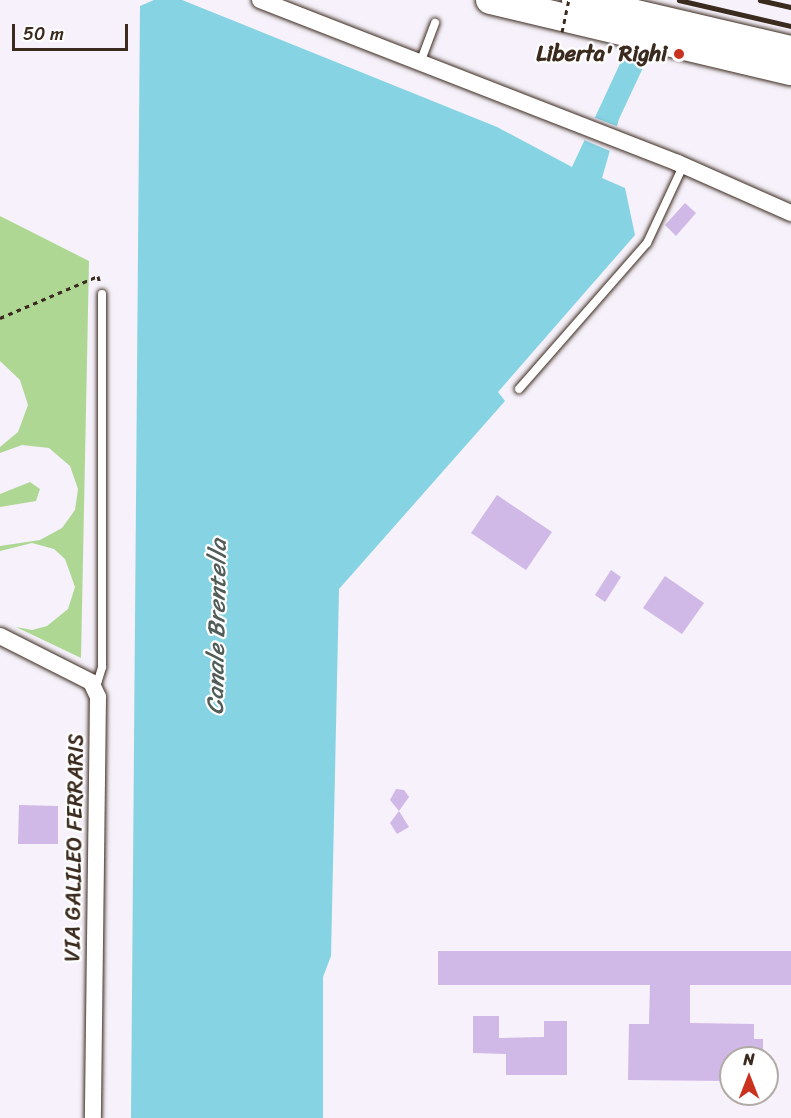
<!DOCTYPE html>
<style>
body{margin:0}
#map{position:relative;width:791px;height:1118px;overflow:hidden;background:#f6f1fa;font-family:Sriracha,sans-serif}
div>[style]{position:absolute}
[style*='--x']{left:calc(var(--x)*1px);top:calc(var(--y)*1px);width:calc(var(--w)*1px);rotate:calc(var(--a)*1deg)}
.green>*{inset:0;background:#aed794}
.water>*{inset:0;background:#85d3e3}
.pier>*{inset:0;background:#f6f1fa}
.building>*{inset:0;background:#d0b8e7}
.path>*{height:3px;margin-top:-1.5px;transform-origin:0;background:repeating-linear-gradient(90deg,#3b2a1e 0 4.5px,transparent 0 9px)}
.roads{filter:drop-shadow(0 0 2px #3b2a1e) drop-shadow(0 0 2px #3b2a1e)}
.lane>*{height:8px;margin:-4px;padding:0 4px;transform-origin:4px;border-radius:4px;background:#fff}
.street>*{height:16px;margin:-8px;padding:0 8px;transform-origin:8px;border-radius:8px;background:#fff}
.highway>*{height:28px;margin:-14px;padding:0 14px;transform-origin:14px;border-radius:14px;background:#fff}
.rail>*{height:4.5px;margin:-2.25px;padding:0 2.25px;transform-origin:2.25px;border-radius:2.25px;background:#3b2a1e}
.path-bridge>*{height:3px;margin-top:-1.5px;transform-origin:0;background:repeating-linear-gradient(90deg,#3b2a1e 0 4.5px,transparent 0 9px)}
.dots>*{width:16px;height:16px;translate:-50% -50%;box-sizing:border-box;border:3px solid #fff;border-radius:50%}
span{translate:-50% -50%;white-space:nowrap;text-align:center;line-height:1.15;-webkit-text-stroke:4.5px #fff;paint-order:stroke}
.poi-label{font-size:22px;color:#3b2a1e;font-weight:700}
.right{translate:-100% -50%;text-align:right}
.street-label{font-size:22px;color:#3b2a1e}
.water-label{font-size:24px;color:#515d59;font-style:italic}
.north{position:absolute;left:719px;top:1046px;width:60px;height:60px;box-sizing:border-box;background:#fff;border:2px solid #b1aaa5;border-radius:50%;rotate:0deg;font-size:16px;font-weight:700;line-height:24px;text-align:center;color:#3b2a1e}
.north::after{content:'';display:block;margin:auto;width:21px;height:27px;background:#c8321e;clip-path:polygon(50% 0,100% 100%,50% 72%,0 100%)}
.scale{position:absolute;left:12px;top:24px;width:116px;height:27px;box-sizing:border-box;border:3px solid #3b2a1e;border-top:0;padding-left:8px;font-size:18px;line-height:21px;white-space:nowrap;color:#3b2a1e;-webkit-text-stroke:4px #fff;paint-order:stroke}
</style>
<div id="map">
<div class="green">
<i style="clip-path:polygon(0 216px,89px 261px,81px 658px,16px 627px,32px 630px,47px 626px,68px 609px,75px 587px,65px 559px,54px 549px,32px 543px,0 551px,0 546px,40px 540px,62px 528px,75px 510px,78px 489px,70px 466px,49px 448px,22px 445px,0 453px,0 447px,18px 432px,28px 405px,20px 380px,0 361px)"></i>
<i style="clip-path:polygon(30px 482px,40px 489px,36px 501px,0 507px,0 494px)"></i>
</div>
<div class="water">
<i style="clip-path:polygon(154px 0,182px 0,497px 127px,572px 167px,630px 42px,699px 22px,648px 57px,619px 119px,602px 178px,625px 188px,635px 235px,498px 392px,505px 401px,339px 589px,331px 956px,323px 977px,323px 1118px,131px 1118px,140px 6px)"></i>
</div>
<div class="pier">
<i style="clip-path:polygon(598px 0,709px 0,701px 24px,655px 56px,624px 49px,626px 42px)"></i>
<i style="clip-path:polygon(593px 117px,619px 127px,612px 152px,582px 139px)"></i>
</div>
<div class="building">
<i style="clip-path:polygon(685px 203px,696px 213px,676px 236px,665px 225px)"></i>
<i style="clip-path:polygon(497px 495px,552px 532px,526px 570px,471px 533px)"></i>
<i style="clip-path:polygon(611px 570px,621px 577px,605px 602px,595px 595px)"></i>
<i style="clip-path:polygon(665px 576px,704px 603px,682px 634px,643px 608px)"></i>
<i style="clip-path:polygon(396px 789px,404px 790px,409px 797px,399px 811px,390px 800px)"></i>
<i style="clip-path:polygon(19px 805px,58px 806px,58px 844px,18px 844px)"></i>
<i style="clip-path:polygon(399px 811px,409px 827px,397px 834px,390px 823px)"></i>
<i style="clip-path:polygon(438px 951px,791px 951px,791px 985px,690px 985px,690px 1023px,754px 1024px,754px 1039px,763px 1039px,763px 1053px,754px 1053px,754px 1058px,731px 1058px,731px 1081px,628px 1080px,629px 1024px,649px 1024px,650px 985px,438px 985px)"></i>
<i style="clip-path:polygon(473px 1016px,499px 1016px,499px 1038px,544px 1037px,544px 1021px,567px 1021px,567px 1075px,506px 1075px,506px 1054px,473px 1053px)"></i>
</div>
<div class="path">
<i style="--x:0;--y:318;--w:107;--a:-23.2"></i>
<i style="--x:98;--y:276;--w:8;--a:76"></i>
</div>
<div class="roads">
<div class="lane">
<i style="--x:420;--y:63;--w:43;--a:-69.4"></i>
<i style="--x:519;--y:389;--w:194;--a:-48.8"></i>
<i style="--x:647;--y:243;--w:85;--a:-64.9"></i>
<i style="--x:96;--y:687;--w:21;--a:-73"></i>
<i style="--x:102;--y:667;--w:373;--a:-90"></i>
</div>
<div class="street">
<i style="--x:260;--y:0;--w:449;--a:21.3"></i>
<i style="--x:678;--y:163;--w:124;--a:23.9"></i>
<i style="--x:0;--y:636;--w:102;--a:26.8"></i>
<i style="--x:91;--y:682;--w:17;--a:65"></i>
<i style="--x:98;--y:697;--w:421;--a:90.7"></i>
</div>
<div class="highway">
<i style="--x:490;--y:0;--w:309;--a:13.3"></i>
<i style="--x:576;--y:0;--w:221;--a:13.1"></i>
</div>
</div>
<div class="rail">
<i style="--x:679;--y:0;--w:115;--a:13.1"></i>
<i style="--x:760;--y:0;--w:32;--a:13"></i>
</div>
<div class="path-bridge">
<i style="--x:562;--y:32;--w:33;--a:-78"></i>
</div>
<div class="dots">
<i style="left:679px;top:54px;background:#c8321e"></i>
</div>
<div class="poi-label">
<span class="right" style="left:667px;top:54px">Liberta' Righi</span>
</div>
<div class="street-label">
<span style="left:74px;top:848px;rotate:-89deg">VIA GALILEO FERRARIS</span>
</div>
<div class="water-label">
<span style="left:217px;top:627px;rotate:-89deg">Canale Brentella</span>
</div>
<div class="north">N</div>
<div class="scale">50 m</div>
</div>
